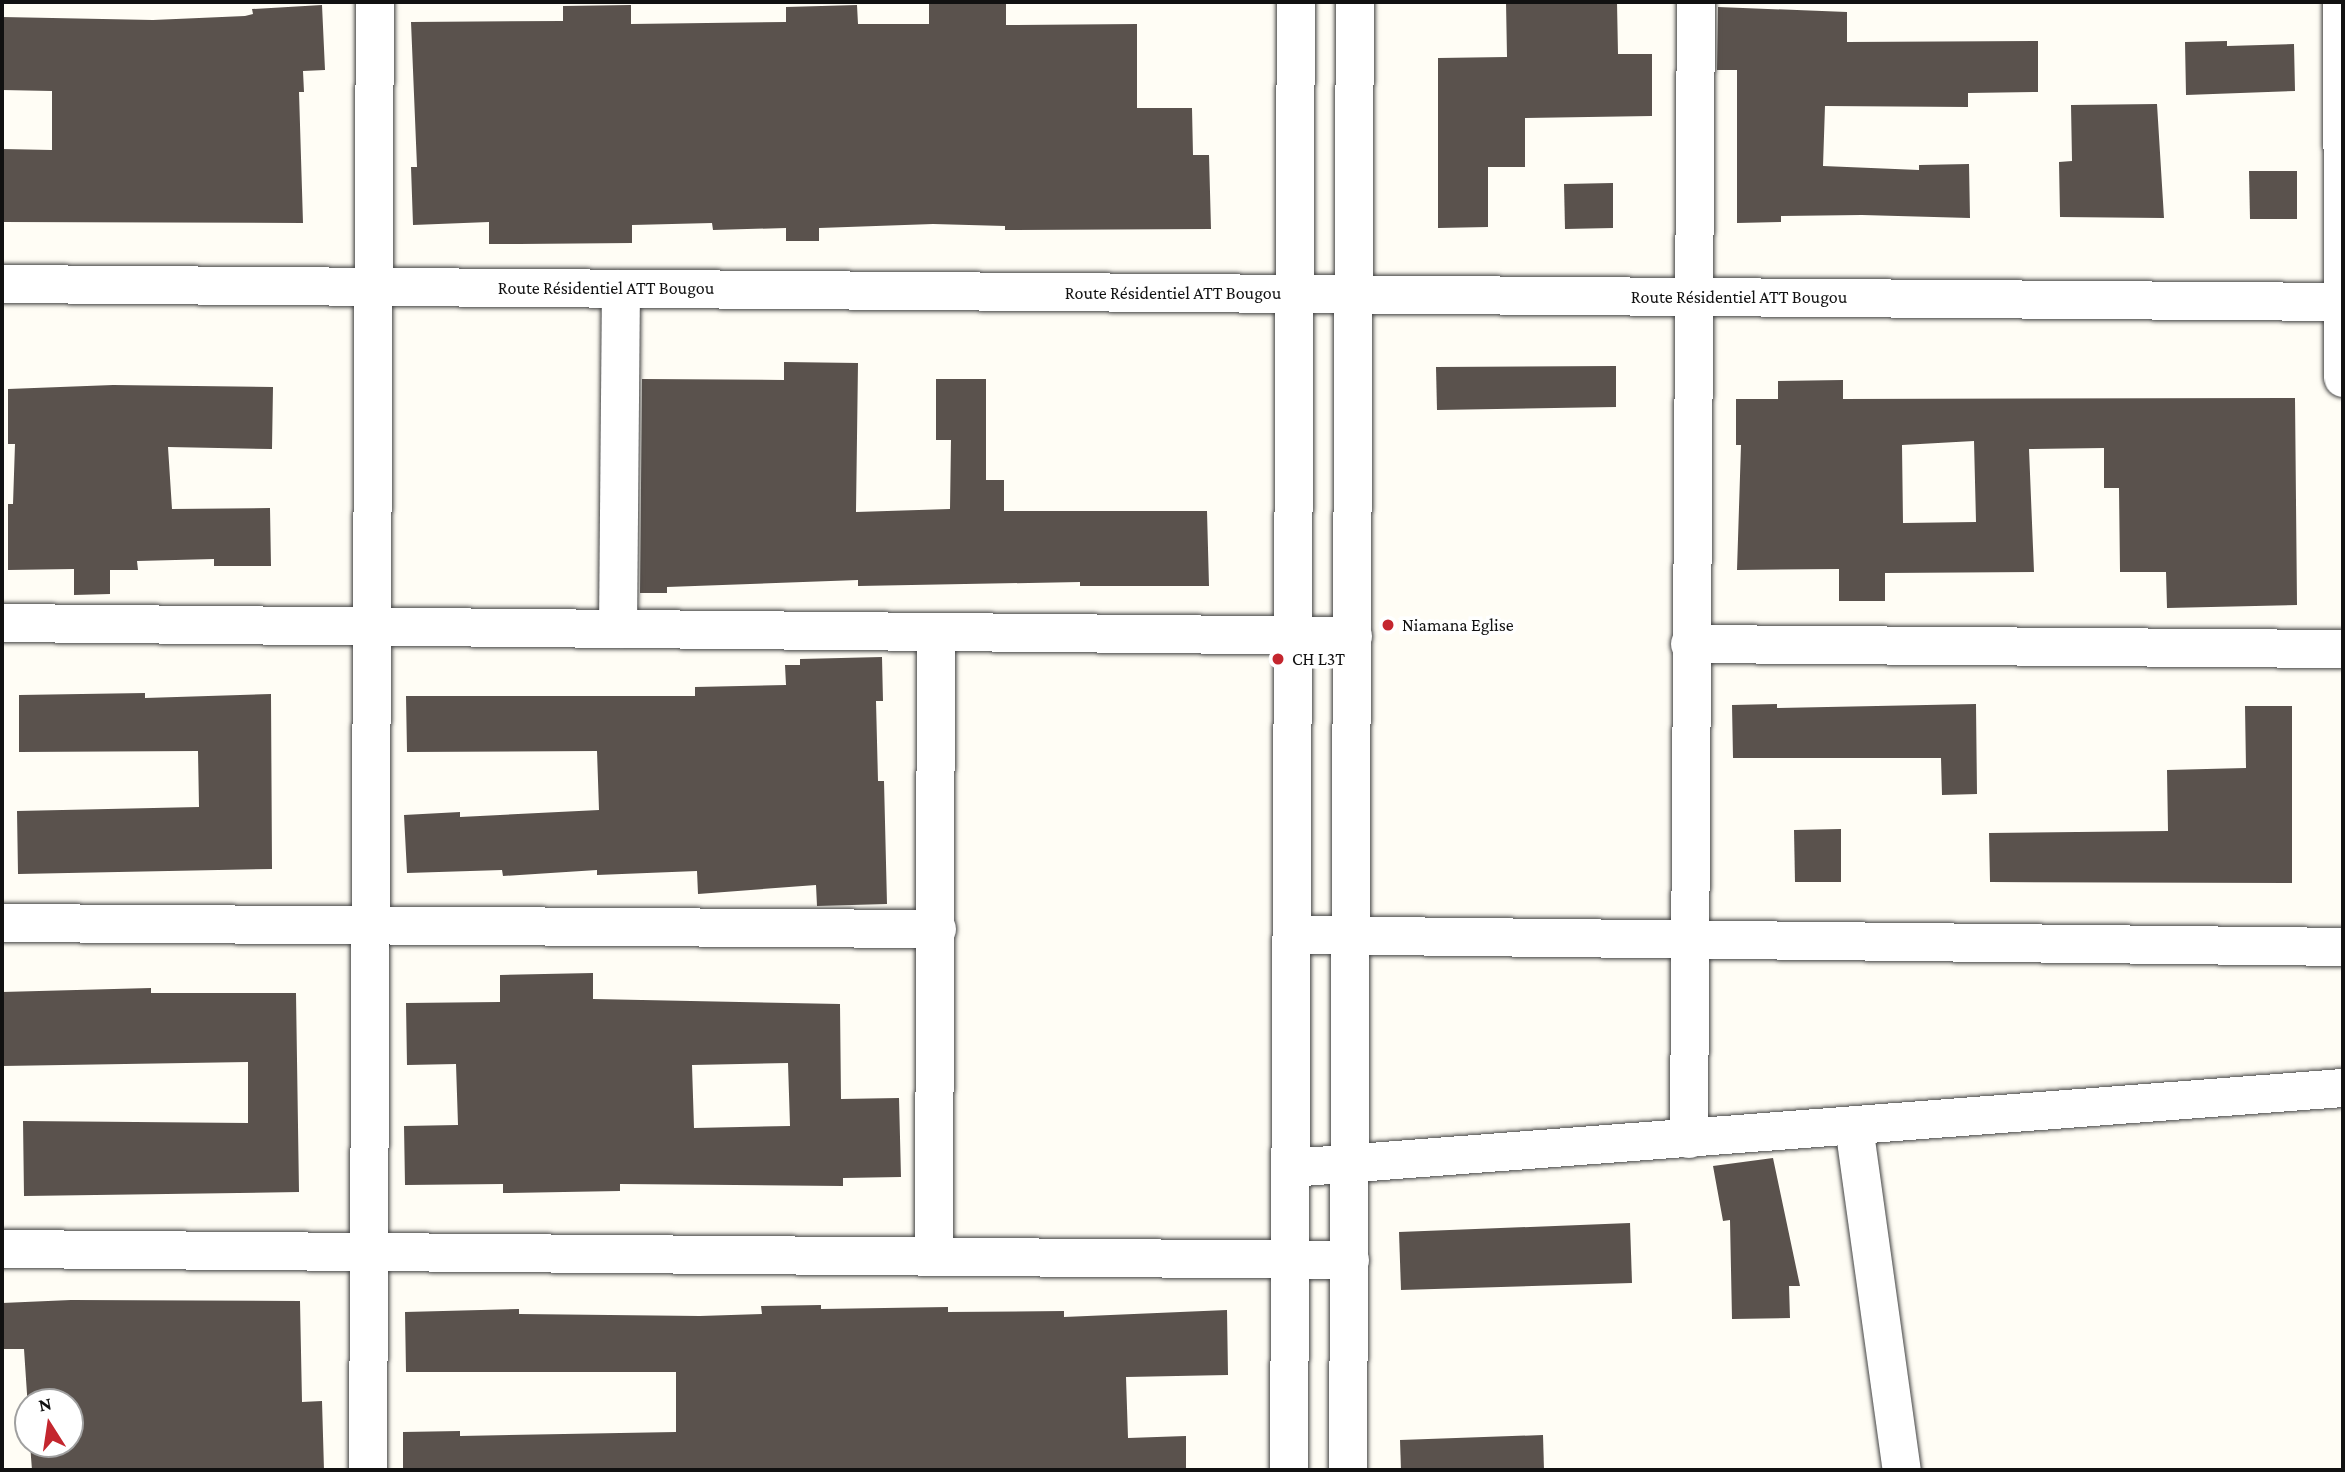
<!DOCTYPE html>
<meta charset="utf-8">
<style>
body{margin:0}
#map{position:relative;width:2345px;height:1472px;overflow:hidden;background:#fffdf5;font-family:"Crimson Pro",serif}
div>[style]{position:absolute}
[style*='--x']{left:calc(var(--x)*1px);top:calc(var(--y)*1px);width:calc(var(--w)*1px);rotate:calc(var(--a)*1deg)}
.building>*{inset:0;background:#5a524d}
.roads{filter:drop-shadow(0 0 2px #444) drop-shadow(0 0 2px #444)}
.minor>*{height:38px;margin:-19px;padding:0 19px;transform-origin:19px;border-radius:19px;background:#fff}
.dots>*{width:19px;height:19px;translate:-50% -50%;box-sizing:border-box;border:4px solid #fff;border-radius:50%}
span{translate:-50% -50%;white-space:nowrap;text-align:center;line-height:1.15;-webkit-text-stroke:7px #fff;paint-order:stroke}
.street-label{font-size:18px;color:#111}
.poi-label{font-size:18px;color:#111}
.left{translate:0 -50%;text-align:left}
.frame{position:absolute;inset:0;border:4px solid #111;pointer-events:none}
.north{position:absolute;left:14px;top:1388px;width:70px;height:70px;box-sizing:border-box;background:#fff;border:2px solid #a0a0a0;border-radius:50%;rotate:348deg;font-size:19px;font-weight:700;line-height:28px;text-align:center;color:#111}
.north::after{content:'';display:block;margin:auto;width:24px;height:32px;background:#c4262e;clip-path:polygon(50% 0,100% 100%,50% 72%,0 100%)}
</style>
<div id="map">
<div class="building">
<i style="clip-path:polygon(1506px 2px,1617px 2px,1618px 54px,1652px 54px,1652px 116px,1525px 118px,1525px 167px,1488px 167px,1488px 227px,1438px 228px,1438px 58px,1507px 57px)"></i>
<i style="clip-path:polygon(929px 3px,1006px 3px,1006px 25px,1137px 24px,1137px 108px,1192px 108px,1193px 155px,1209px 155px,1211px 229px,1005px 230px,1005px 226px,933px 224px,819px 228px,819px 241px,786px 241px,786px 228px,713px 230px,712px 223px,632px 225px,632px 243px,519px 244px,489px 244px,489px 222px,413px 225px,411px 167px,417px 167px,411px 22px,563px 21px,563px 6px,631px 5px,631px 24px,786px 22px,786px 7px,857px 5px,858px 24px,929px 24px)"></i>
<i style="clip-path:polygon(322px 5px,325px 70px,303px 71px,304px 92px,299px 92px,303px 223px,2px 222px,2px 149px,52px 150px,52px 91px,2px 90px,2px 17px,153px 20px,245px 16px,253px 14px,252px 9px)"></i>
<i style="clip-path:polygon(1718px 7px,1847px 12px,1847px 42px,2038px 41px,2038px 92px,1968px 93px,1968px 107px,1825px 106px,1823px 166px,1919px 170px,1919px 165px,1969px 164px,1970px 218px,1862px 215px,1781px 216px,1781px 222px,1737px 223px,1737px 70px,1717px 70px)"></i>
<i style="clip-path:polygon(2227px 41px,2227px 46px,2294px 44px,2295px 91px,2186px 95px,2185px 42px)"></i>
<i style="clip-path:polygon(2157px 104px,2164px 218px,2060px 217px,2059px 162px,2072px 161px,2071px 105px)"></i>
<i style="clip-path:polygon(2249px 171px,2297px 171px,2297px 219px,2250px 219px)"></i>
<i style="clip-path:polygon(1613px 183px,1613px 228px,1565px 229px,1564px 184px)"></i>
<i style="clip-path:polygon(784px 362px,858px 363px,856px 512px,950px 509px,951px 440px,936px 440px,936px 379px,986px 379px,986px 480px,1004px 480px,1004px 511px,1207px 511px,1209px 586px,1080px 586px,1080px 582px,858px 586px,858px 580px,667px 587px,667px 593px,640px 593px,642px 379px,784px 380px)"></i>
<i style="clip-path:polygon(1616px 366px,1616px 407px,1437px 410px,1436px 367px)"></i>
<i style="clip-path:polygon(evenodd,1843px 380px,1843px 399px,2295px 398px,2297px 605px,2167px 608px,2166px 572px,2120px 572px,2119px 488px,2104px 488px,2104px 448px,2029px 449px,2034px 572px,1885px 573px,1885px 601px,1839px 601px,1839px 569px,1737px 570px,1741px 445px,1736px 445px,1736px 399px,1778px 399px,1778px 381px,1843px 380px,1974px 441px,1976px 522px,1903px 523px,1902px 445px,1974px 441px)"></i>
<i style="clip-path:polygon(113px 385px,273px 387px,272px 449px,168px 447px,172px 509px,270px 508px,271px 566px,214px 566px,214px 559px,137px 561px,138px 570px,110px 570px,110px 594px,74px 595px,74px 569px,8px 570px,8px 504px,13px 504px,15px 444px,8px 444px,8px 389px)"></i>
<i style="clip-path:polygon(882px 657px,883px 701px,876px 701px,878px 781px,884px 781px,887px 904px,817px 906px,816px 885px,698px 894px,697px 871px,597px 875px,597px 870px,503px 876px,502px 870px,407px 873px,404px 815px,460px 812px,460px 817px,599px 810px,597px 751px,407px 752px,406px 696px,695px 696px,695px 687px,786px 685px,785px 665px,800px 665px,800px 659px)"></i>
<i style="clip-path:polygon(145px 693px,145px 698px,271px 694px,272px 869px,18px 874px,17px 811px,199px 807px,198px 751px,19px 752px,19px 695px)"></i>
<i style="clip-path:polygon(1777px 704px,1777px 708px,1976px 704px,1977px 794px,1942px 795px,1941px 758px,1733px 758px,1732px 705px)"></i>
<i style="clip-path:polygon(2245px 706px,2292px 706px,2292px 883px,1990px 882px,1989px 833px,2168px 831px,2167px 770px,2246px 768px)"></i>
<i style="clip-path:polygon(1841px 829px,1841px 882px,1795px 882px,1794px 830px)"></i>
<i style="clip-path:polygon(evenodd,593px 973px,593px 999px,840px 1004px,841px 1099px,899px 1098px,901px 1177px,843px 1178px,843px 1186px,620px 1184px,620px 1191px,503px 1193px,503px 1184px,405px 1185px,404px 1126px,458px 1125px,456px 1064px,407px 1065px,406px 1003px,500px 1002px,500px 975px,593px 973px,788px 1063px,790px 1126px,694px 1128px,692px 1065px,788px 1063px)"></i>
<i style="clip-path:polygon(151px 988px,151px 993px,296px 993px,299px 1192px,24px 1196px,23px 1121px,248px 1123px,248px 1062px,2px 1066px,2px 992px)"></i>
<i style="clip-path:polygon(1773px 1158px,1800px 1286px,1789px 1286px,1790px 1318px,1732px 1319px,1730px 1220px,1723px 1221px,1713px 1166px)"></i>
<i style="clip-path:polygon(1630px 1223px,1632px 1283px,1401px 1290px,1399px 1232px)"></i>
<i style="clip-path:polygon(71px 1300px,300px 1301px,302px 1402px,322px 1401px,324px 1470px,32px 1470px,30px 1444px,70px 1444px,70px 1402px,28px 1402px,28px 1409px,24px 1349px,2px 1349px,2px 1303px)"></i>
<i style="clip-path:polygon(821px 1305px,821px 1309px,948px 1307px,948px 1312px,1064px 1311px,1064px 1317px,1227px 1310px,1228px 1375px,1126px 1377px,1128px 1438px,1186px 1436px,1186px 1470px,403px 1470px,403px 1432px,460px 1431px,460px 1436px,676px 1432px,676px 1372px,406px 1372px,405px 1312px,519px 1309px,519px 1314px,700px 1316px,762px 1314px,761px 1306px)"></i>
<i style="clip-path:polygon(1543px 1435px,1544px 1470px,1401px 1470px,1400px 1440px)"></i>
</div>
<div class="roads">
<div class="minor">
<i style="--x:2342;--y:2;--w:376;--a:89.8"></i>
<i style="--x:2;--y:284;--w:2341;--a:0.44"></i>
<i style="--x:2;--y:623;--w:1351;--a:0.55"></i>
<i style="--x:618;--y:629;--w:340;--a:-89.5"></i>
<i style="--x:1690;--y:644;--w:653;--a:0.44"></i>
<i style="--x:2;--y:923;--w:935;--a:0.37"></i>
<i style="--x:1292;--y:935;--w:1051;--a:0.65"></i>
<i style="--x:1854;--y:1126;--w:347;--a:82.1"></i>
<i style="--x:1689;--y:1139;--w:1137;--a:-89.65"></i>
<i style="--x:1291;--y:1168;--w:1055;--a:-4.35"></i>
<i style="--x:2;--y:1249;--w:1348;--a:0.47"></i>
<i style="--x:934;--y:1257;--w:625;--a:-89.82"></i>
<i style="--x:368;--y:1470;--w:1468;--a:-89.73"></i>
<i style="--x:1289;--y:1470;--w:1468;--a:-89.73"></i>
<i style="--x:1348;--y:1470;--w:1468;--a:-89.73"></i>
</div>
</div>
<div class="dots">
<i style="left:1388px;top:625px;background:#c4262e"></i>
<i style="left:1278px;top:659px;background:#c4262e"></i>
</div>
<div class="street-label">
<span style="left:606px;top:288px">Route Résidentiel ATT Bougou</span>
<span style="left:1173px;top:293px">Route Résidentiel ATT Bougou</span>
<span style="left:1739px;top:297px">Route Résidentiel ATT Bougou</span>
</div>
<div class="poi-label">
<span class="left" style="left:1402px;top:625px">Niamana Eglise</span>
<span class="left" style="left:1292px;top:659px">CH L3T</span>
</div>
<div class="frame"></div>
<div class="north">N</div>
</div>
